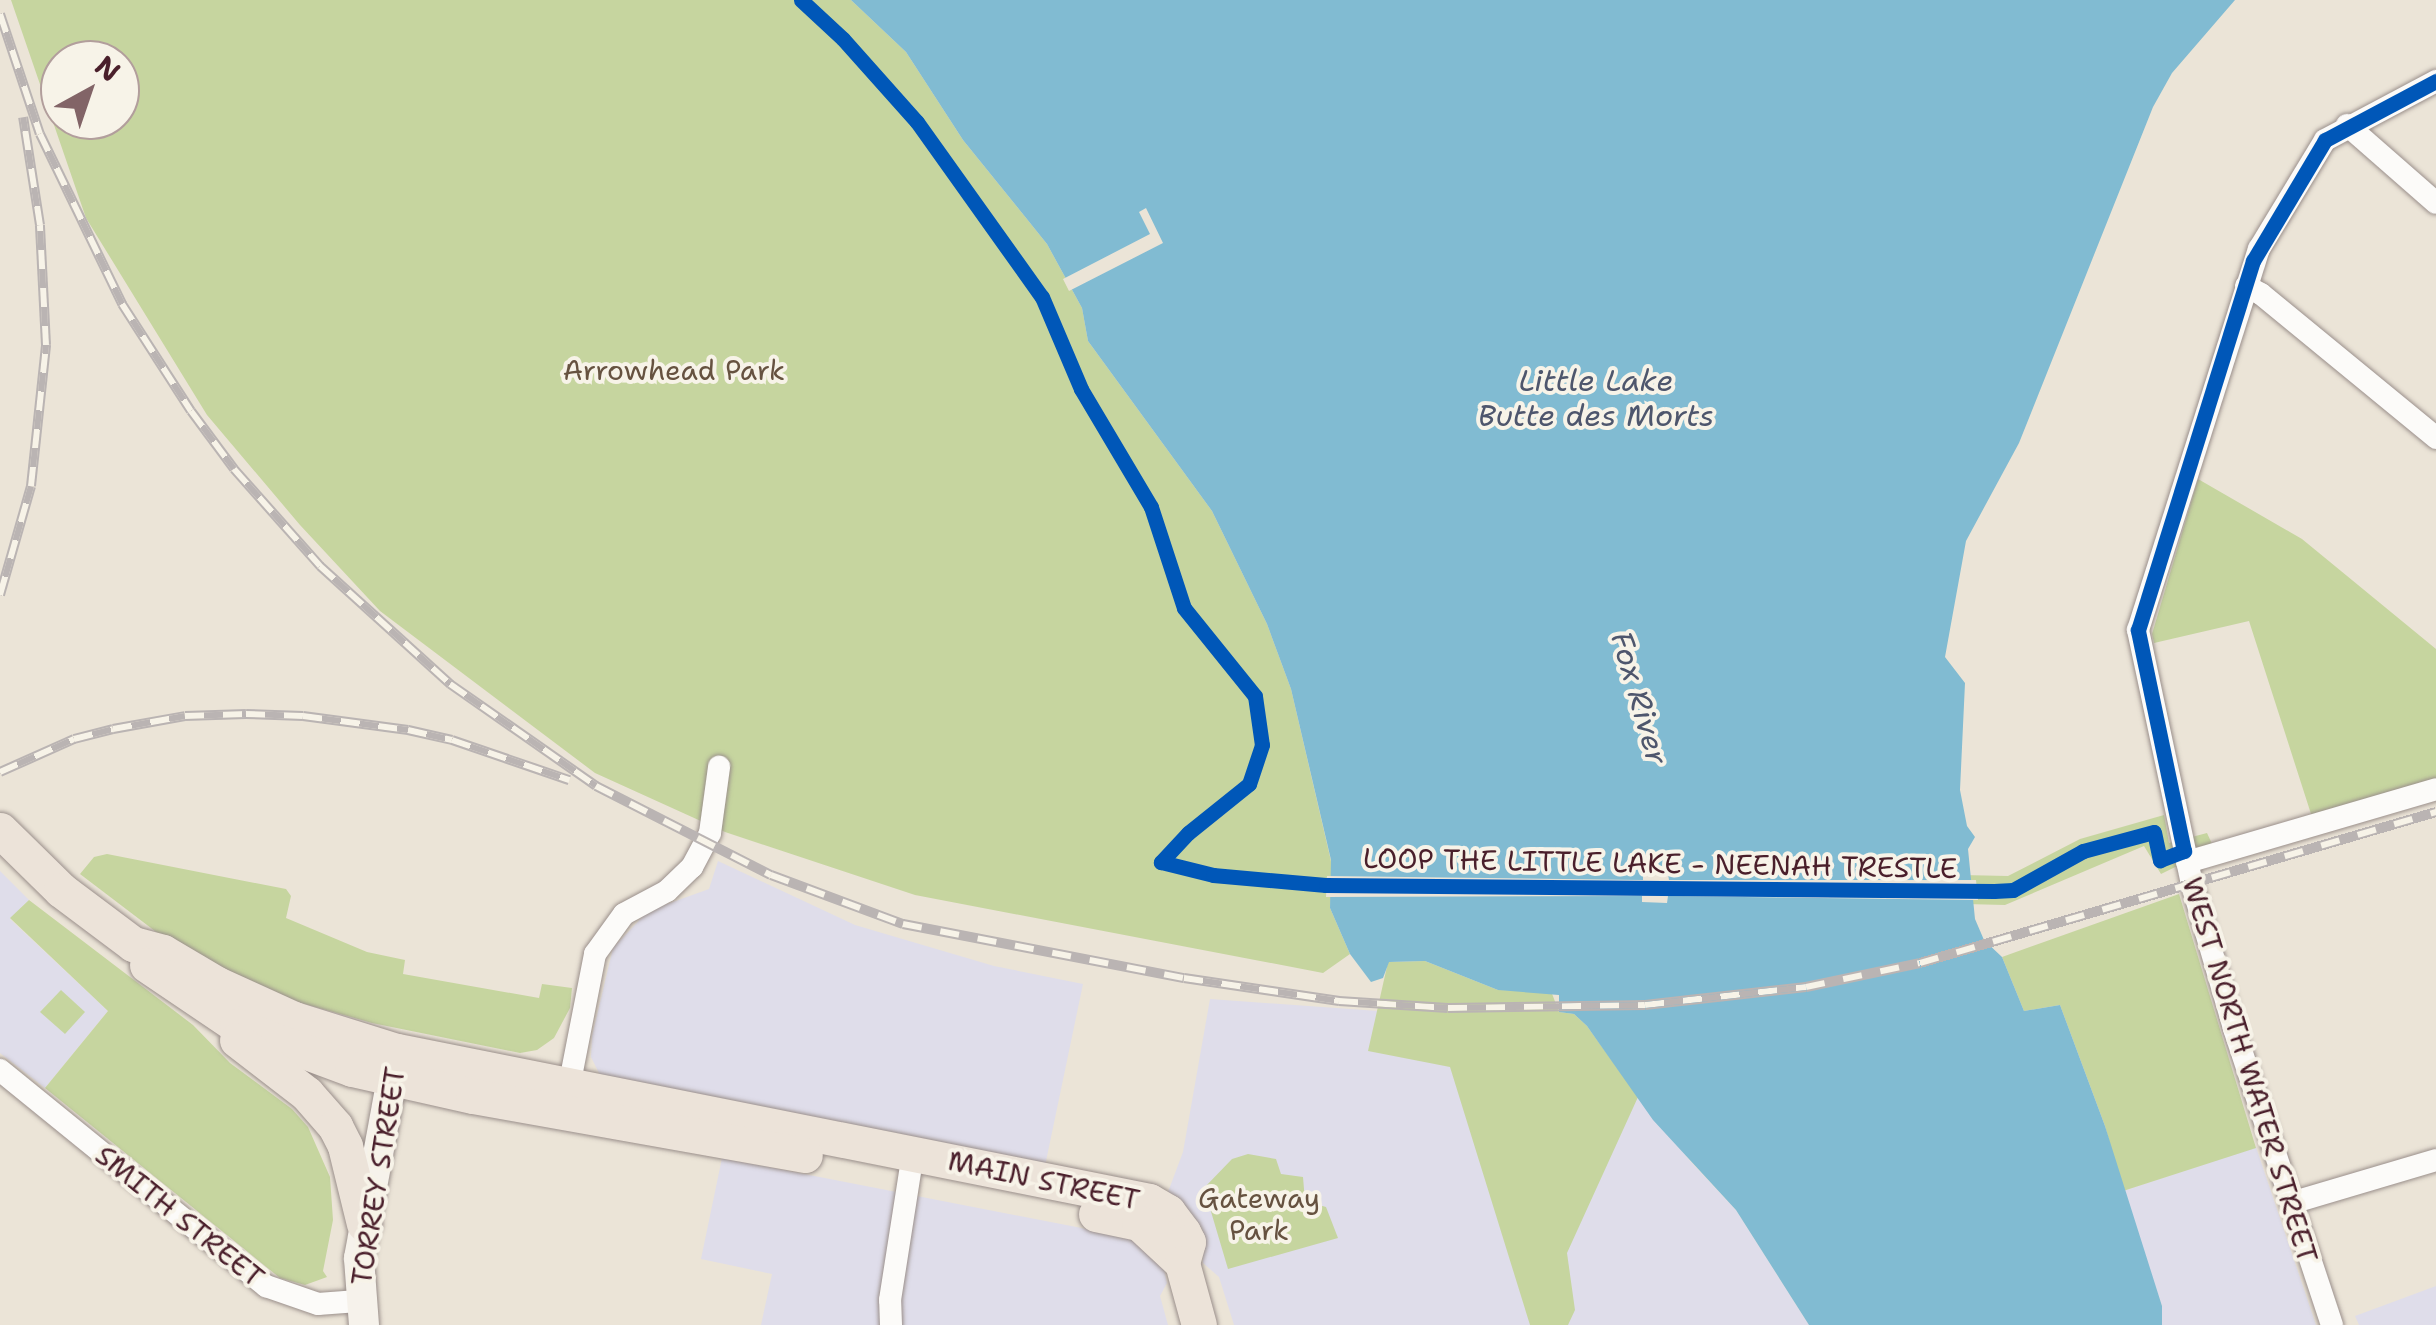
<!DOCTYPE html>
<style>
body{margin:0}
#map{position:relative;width:2436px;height:1325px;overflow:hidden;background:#ebe4d7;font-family:"Shantell Sans",sans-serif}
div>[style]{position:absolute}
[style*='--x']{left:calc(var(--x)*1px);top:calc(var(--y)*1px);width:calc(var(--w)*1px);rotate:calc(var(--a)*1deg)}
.built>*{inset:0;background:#dfddea}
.green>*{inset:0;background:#c6d59f}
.water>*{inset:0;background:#81bbd2}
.pier>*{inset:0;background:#ebe4d7}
.roads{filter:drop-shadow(0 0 2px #9a8f8b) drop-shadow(0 0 2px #9a8f8b)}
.street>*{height:22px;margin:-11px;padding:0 11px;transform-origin:11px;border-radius:11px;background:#fcfbf9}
.secondary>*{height:30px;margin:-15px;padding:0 15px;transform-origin:15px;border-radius:15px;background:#f6f2eb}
.primary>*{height:35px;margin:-17.5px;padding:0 17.5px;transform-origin:17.5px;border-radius:17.5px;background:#ece3d9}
.rail>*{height:10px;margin-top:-5px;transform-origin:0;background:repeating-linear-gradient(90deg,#f7f3e8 0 19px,#bab4b3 0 38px);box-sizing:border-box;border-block:2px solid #bab4b3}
.cycleway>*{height:15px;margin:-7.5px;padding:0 7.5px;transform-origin:7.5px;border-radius:7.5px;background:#0057b8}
span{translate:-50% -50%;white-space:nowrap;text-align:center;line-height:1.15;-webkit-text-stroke:8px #f7f3e8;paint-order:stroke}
.park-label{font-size:28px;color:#665240}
.street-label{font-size:28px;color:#4a1f2b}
.water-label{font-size:30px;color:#4e566d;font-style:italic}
.north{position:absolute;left:40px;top:40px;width:100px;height:100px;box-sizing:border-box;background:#f7f3e8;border:2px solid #b29e9c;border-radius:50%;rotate:40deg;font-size:28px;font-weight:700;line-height:40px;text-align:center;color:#4a1f2b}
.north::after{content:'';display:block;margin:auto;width:35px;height:45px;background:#826467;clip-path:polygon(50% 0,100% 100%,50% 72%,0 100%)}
</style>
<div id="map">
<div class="built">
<i style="clip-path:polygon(718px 861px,855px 925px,994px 966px,1083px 984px,1045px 1166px,600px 1075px,591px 1057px,592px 1036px,613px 948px,648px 911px,709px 889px)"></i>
<i style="clip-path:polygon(0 871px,29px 900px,10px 919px,108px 1011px,45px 1088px,0 1053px)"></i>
<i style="clip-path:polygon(1210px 999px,1587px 1026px,1690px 1161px,1736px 1210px,1809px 1325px,1234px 1325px,1219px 1277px,1203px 1263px,1202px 1229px,1168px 1192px,1183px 1152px)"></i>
<i style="clip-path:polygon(2256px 1147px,2316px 1325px,2162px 1325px,2162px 1306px,2123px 1191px)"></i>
<i style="clip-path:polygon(722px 1158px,1143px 1240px,1161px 1254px,1167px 1283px,1160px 1296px,1168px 1325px,761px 1325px,772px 1274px,701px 1259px)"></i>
<i style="clip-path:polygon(2436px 1286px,2436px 1325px,2359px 1325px,2355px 1316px)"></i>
</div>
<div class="green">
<i style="clip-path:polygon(evenodd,11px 0,851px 0,906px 52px,963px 140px,1047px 244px,1082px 308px,1088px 341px,1212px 511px,1267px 624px,1291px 689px,1331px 861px,2008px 876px,2080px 839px,2164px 815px,2169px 843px,2207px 833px,2214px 848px,2161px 874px,2144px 846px,2005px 905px,1332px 888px,1330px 908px,1350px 954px,1323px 973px,915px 895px,725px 832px,595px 773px,380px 611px,300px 525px,207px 415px,86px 218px,11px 0,60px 60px,120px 60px,120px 120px,60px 120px,60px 60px)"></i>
<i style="clip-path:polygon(2198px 479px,2302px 539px,2436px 649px,2436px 780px,2312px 817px,2249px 621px,2154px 643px,2152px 634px)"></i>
<i style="clip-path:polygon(107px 854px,286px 889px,291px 896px,286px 918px,367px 952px,405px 960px,403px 974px,539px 998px,542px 984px,572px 988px,570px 1008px,554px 1038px,537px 1050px,520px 1053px,372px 1023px,259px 991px,172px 944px,80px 874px,94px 857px)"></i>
<i style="clip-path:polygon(2179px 894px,2256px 1148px,2123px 1191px,2105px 1126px,2060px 1005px,2024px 1011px,2002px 957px)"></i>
<i style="clip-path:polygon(29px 900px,193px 1025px,230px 1063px,292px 1109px,308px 1127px,330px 1177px,333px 1220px,323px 1271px,327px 1277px,305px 1285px,280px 1278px,45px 1088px,108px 1011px,10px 918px)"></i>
<i style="clip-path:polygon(1425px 961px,1498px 990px,1551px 991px,1559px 1012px,1574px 1014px,1587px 1026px,1638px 1097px,1567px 1253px,1575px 1310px,1568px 1325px,1530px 1325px,1450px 1067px,1368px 1051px,1388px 962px)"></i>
<i style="clip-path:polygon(61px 990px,85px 1012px,65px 1034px,40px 1012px)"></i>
<i style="clip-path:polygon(1248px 1154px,1276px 1159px,1281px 1174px,1303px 1177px,1305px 1201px,1326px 1207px,1338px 1238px,1228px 1269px,1204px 1188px,1232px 1159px)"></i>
</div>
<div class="water">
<i style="clip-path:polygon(851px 0,2235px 0,2172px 73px,2153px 107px,2019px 443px,1966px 541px,1945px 657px,1965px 683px,1960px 790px,1967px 826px,1975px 837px,1968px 849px,1975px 919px,1984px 940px,2002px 957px,2024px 1011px,2060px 1005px,2105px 1126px,2162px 1306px,2162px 1325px,1809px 1325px,1736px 1210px,1653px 1120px,1587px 1026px,1574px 1014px,1559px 1012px,1559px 995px,1498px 990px,1425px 961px,1389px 962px,1383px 978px,1371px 982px,1350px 954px,1330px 908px,1331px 860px,1291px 689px,1267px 624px,1212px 511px,1088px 341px,1082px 308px,1047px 244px,963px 140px,906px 52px)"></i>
</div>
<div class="pier">
<i style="clip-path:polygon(1146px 208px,1163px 243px,1069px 291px,1063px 279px,1150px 234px,1139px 212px)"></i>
<i style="clip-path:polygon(1643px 874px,1668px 874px,1669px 880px,1976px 880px,1978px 900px,1668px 896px,1667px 903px,1642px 902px,1642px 896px,1326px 897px,1327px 876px,1643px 880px)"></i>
</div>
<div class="roads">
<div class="street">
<i style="--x:2347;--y:125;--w:118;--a:41.2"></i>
<i style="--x:2246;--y:286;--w:17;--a:28"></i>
<i style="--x:2261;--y:294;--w:227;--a:39.4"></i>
<i style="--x:2187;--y:862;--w:259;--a:-16.3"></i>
<i style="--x:0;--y:1070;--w:343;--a:39.1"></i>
<i style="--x:266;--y:1286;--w:55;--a:19.1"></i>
<i style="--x:318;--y:1304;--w:40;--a:-4.3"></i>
<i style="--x:567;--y:1097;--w:146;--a:-78.9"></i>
<i style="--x:595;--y:954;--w:49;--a:-54.1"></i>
<i style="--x:624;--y:914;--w:49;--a:-28.1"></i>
<i style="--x:667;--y:891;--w:35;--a:-44"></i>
<i style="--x:692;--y:867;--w:38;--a:-62"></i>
<i style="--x:710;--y:833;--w:67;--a:-82.2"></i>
<i style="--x:2291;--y:1203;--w:151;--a:-16.5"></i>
<i style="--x:891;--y:1325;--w:25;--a:-92"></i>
<i style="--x:890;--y:1300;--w:149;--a:-81.1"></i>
<i style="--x:2332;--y:1325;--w:313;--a:-108.3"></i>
<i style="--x:2234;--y:1028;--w:150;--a:-106.3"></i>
<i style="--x:2192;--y:884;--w:260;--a:-102"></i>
<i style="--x:2138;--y:630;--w:400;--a:-72.4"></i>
<i style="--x:2259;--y:249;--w:127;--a:-58.8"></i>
<i style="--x:2325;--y:140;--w:126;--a:-28"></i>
</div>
<div class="secondary">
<i style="--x:364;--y:1325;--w:67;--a:-94.3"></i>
<i style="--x:359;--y:1258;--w:204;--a:-79.6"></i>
</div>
<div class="primary">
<i style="--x:0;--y:830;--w:86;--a:44.5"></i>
<i style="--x:61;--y:890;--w:90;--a:36.9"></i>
<i style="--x:133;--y:944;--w:31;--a:15"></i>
<i style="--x:163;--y:952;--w:63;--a:30.7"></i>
<i style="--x:217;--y:984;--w:85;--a:24.4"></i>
<i style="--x:294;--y:1019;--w:108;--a:17.3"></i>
<i style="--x:397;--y:1051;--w:767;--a:11.28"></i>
<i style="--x:1149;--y:1201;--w:22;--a:30"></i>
<i style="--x:1168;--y:1212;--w:25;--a:53"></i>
<i style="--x:1183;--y:1232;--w:11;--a:63"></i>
<i style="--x:1188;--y:1242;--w:22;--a:106"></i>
<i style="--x:147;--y:965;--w:109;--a:34.1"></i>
<i style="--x:237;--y:1026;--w:123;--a:20.5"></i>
<i style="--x:352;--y:1069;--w:124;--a:12.6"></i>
<i style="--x:473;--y:1096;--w:337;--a:10.1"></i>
<i style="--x:237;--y:1040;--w:88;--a:37.6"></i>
<i style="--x:307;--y:1094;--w:43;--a:48.8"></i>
<i style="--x:335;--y:1126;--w:22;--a:63"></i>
<i style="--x:345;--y:1146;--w:80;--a:76.3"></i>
<i style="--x:1096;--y:1214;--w:44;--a:11.8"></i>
<i style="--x:1139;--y:1223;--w:59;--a:42.9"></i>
<i style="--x:1182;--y:1263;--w:64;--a:74.7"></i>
</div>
</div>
<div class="rail">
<i style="--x:0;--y:14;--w:126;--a:71.6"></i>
<i style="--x:40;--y:134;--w:189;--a:64.2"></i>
<i style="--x:122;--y:304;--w:127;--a:57.2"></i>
<i style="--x:191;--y:411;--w:72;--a:53.4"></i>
<i style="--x:234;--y:469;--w:130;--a:48.4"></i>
<i style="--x:320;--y:566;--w:176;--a:42.2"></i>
<i style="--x:450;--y:684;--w:178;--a:34.9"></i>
<i style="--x:596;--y:786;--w:196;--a:27"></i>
<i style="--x:771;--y:875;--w:141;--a:20.4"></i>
<i style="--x:903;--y:924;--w:286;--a:10.9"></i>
<i style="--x:1184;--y:978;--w:157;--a:8.4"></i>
<i style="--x:1339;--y:1001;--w:109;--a:3.7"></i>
<i style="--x:1448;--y:1008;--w:197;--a:-0.9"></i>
<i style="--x:1645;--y:1005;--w:162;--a:-6.4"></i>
<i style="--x:1806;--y:987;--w:116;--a:-11.9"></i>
<i style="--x:1920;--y:963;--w:538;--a:-16.31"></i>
<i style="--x:0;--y:595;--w:113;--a:-74.1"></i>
<i style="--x:31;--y:486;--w:142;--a:-83.9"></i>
<i style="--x:46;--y:345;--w:120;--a:-92.9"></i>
<i style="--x:40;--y:225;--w:109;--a:-98.9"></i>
<i style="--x:0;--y:772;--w:81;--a:-24"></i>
<i style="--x:74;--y:739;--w:40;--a:-14.4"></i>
<i style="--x:113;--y:729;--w:73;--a:-10.2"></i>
<i style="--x:185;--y:716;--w:61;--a:-1.9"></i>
<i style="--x:246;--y:714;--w:57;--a:2"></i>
<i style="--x:303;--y:716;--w:106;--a:7.6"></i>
<i style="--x:408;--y:730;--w:45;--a:12.8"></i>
<i style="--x:452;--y:740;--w:124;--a:18.9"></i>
</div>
<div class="cycleway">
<i style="--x:801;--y:0;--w:57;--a:42.9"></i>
<i style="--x:843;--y:39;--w:111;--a:48.3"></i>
<i style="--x:917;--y:122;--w:215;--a:54.5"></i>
<i style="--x:1042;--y:297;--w:100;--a:67"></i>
<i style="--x:1081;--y:389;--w:137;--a:59.3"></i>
<i style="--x:1151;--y:507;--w:106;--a:71.9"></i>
<i style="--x:1184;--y:608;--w:113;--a:51.1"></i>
<i style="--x:1255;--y:696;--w:49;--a:81.9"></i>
<i style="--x:1262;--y:745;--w:41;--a:108.4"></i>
<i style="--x:1249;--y:784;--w:78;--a:141.2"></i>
<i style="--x:1188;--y:833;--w:40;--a:133"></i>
<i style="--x:1161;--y:862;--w:54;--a:14"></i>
<i style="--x:1213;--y:875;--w:113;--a:5.1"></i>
<i style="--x:1326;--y:885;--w:668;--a:0.51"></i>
<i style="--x:1994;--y:891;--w:19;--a:-3"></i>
<i style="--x:2013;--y:890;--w:80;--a:-29.1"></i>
<i style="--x:2083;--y:851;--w:73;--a:-15"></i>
<i style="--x:2154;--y:832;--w:29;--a:78"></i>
<i style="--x:2160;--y:860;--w:26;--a:-21"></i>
<i style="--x:2184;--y:851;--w:226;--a:-101.8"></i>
<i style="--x:2138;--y:630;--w:387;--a:-72.7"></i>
<i style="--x:2253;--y:261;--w:141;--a:-59.2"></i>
<i style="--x:2325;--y:140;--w:126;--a:-28"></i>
</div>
<div class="park-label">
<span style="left:674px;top:370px">Arrowhead Park</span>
<span style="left:1259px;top:1214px">Gateway<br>Park</span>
</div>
<div class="street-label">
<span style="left:1660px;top:863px;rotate:1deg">LOOP THE LITTLE LAKE - NEENAH TRESTLE</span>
<span style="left:2250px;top:1070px;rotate:73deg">WEST NORTH WATER STREET</span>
<span style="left:378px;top:1176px;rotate:-81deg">TORREY STREET</span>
<span style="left:1044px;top:1180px;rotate:12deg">MAIN STREET</span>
<span style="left:180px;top:1216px;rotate:39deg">SMITH STREET</span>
</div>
<div class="water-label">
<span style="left:1596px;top:398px">Little Lake<br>Butte des Morts</span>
<span style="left:1639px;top:698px;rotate:74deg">Fox River</span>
</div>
<div class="north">N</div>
</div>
